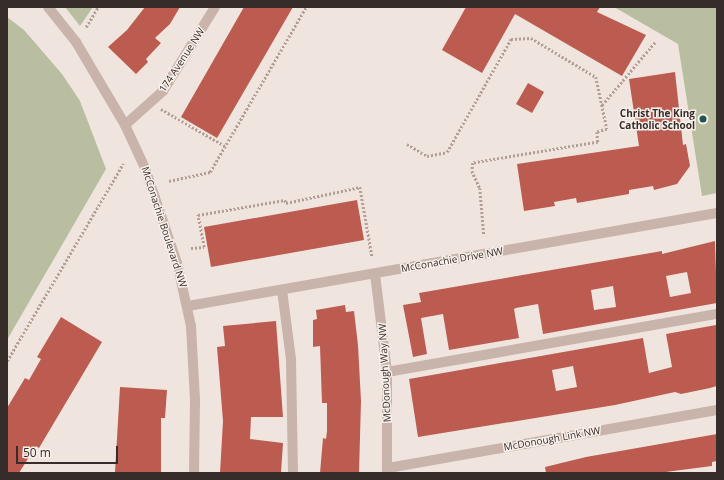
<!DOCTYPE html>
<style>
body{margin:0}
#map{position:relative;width:724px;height:480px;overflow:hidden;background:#f0e5de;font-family:"Open Sans",sans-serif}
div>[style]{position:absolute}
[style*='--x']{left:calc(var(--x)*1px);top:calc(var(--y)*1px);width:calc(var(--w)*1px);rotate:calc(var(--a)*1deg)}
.green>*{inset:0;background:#b8be9f}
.building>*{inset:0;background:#bc5c50}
.path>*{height:2.5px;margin-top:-1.25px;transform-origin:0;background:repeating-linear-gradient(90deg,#b39e95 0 2px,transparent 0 4px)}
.minor>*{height:10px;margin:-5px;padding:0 5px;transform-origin:5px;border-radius:5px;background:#c8b4aa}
.dots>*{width:11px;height:11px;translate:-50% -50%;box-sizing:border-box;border:2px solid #f8f0ea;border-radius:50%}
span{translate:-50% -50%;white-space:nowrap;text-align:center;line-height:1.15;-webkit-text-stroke:3px #f8f0ea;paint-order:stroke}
.street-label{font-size:10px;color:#362c29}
.poi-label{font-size:10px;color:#362c29;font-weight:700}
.right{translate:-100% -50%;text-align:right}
.frame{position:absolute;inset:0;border:8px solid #362c29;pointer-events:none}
.scale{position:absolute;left:16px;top:446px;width:102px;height:18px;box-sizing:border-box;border:2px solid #362c29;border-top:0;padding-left:5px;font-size:12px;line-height:14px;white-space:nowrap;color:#362c29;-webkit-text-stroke:3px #f8f0ea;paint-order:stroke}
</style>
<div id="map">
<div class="green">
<i style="clip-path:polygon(65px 7px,93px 7px,80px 26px)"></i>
<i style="clip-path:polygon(614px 7px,717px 7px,717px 193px,702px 196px,678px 44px)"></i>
<i style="clip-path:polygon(7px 17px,24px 30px,62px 74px,80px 101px,106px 169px,7px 340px)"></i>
</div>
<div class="building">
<i style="clip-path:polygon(145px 7px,180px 7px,170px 24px,155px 38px,161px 43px,146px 59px,148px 62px,136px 74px,108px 47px,127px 30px)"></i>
<i style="clip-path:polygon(244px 7px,293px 7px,217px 138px,181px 117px)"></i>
<i style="clip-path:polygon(466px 7px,600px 7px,597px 12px,646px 35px,622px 76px,515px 14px,482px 73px,442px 50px)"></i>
<i style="clip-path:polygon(675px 72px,683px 145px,686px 144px,690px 166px,677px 184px,654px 190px,653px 186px,629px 190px,629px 194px,577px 203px,576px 198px,554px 202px,555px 206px,524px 211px,517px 164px,639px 146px,629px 79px)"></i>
<i style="clip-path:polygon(528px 83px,544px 92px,532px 113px,516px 104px)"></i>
<i style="clip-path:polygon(357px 200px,364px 240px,211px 267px,204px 227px)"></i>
<i style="clip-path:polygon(evenodd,715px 241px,717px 303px,543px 334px,538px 304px,516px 308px,514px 309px,519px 338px,449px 350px,443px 314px,421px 318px,427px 354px,413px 357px,403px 305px,421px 302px,419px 293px,662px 251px,662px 254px,715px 241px,687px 272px,691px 293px,670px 297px,666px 276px,687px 272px,715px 241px,613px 286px,616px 307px,594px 310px,591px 290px,613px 286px)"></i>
<i style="clip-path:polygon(345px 305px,346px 312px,354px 311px,358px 345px,361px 401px,359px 473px,320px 473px,323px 438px,326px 439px,327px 431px,327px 403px,322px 403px,320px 346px,313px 347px,313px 320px,317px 319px,316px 310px)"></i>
<i style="clip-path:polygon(61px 317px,102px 342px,39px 448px,36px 446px,19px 473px,7px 473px,7px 408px,25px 378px,29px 380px,41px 359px,37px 357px)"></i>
<i style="clip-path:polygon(276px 321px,283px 417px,251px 417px,250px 439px,283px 443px,281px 473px,220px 473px,223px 421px,217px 347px,225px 346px,223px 326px)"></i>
<i style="clip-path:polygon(evenodd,716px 325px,717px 386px,710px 388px,681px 394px,675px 392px,615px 405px,418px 437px,409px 379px,643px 338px,649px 373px,672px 367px,666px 334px,716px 325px,573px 366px,577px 387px,556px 391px,552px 370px,573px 366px)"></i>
<i style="clip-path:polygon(120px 387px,167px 390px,165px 418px,161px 418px,161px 473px,115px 472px)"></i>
<i style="clip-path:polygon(717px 434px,717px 461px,712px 462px,712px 466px,658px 473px,546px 473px,545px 467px,586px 457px)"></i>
</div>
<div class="path">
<i style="--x:86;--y:27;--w:23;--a:-59"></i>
<i style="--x:602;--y:105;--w:82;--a:-49.9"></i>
<i style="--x:161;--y:109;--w:74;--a:30"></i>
<i style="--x:407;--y:144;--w:23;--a:31"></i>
<i style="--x:427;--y:156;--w:20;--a:-11"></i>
<i style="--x:447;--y:152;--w:130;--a:-60.5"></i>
<i style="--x:511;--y:39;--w:20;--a:-3"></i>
<i style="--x:531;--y:38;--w:76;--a:31"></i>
<i style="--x:596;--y:77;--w:53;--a:78.1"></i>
<i style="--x:607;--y:129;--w:10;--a:163"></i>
<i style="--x:597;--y:132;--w:10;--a:84"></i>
<i style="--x:598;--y:142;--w:127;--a:170.5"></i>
<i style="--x:473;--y:163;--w:8;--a:97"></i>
<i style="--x:472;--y:171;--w:19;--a:65"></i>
<i style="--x:480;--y:188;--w:48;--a:85.2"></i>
<i style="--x:169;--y:181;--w:42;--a:-12.4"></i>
<i style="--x:210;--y:172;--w:191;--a:-59.8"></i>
<i style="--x:191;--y:248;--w:13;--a:-4"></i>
<i style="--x:204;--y:247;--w:33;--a:-101"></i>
<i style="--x:198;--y:215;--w:88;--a:-9.8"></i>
<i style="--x:285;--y:200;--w:3;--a:72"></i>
<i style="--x:286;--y:203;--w:76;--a:-12.2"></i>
<i style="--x:360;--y:187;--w:70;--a:80.1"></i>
<i style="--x:7;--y:361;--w:229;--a:-59.5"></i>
</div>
<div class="minor">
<i style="--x:48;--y:7;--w:45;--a:51.3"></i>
<i style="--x:76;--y:42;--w:96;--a:59.4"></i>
<i style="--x:125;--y:125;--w:47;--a:65.1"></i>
<i style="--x:145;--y:168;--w:100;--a:71.4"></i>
<i style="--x:177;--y:263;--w:65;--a:77.5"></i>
<i style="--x:191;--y:326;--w:75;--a:86.9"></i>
<i style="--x:195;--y:401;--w:72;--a:90.8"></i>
<i style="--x:125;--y:125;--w:51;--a:-41.8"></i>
<i style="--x:163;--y:91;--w:99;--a:-58.2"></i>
<i style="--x:375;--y:274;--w:99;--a:83"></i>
<i style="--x:387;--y:372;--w:101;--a:90"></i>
<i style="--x:282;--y:290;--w:70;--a:82.6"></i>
<i style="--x:291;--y:359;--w:114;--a:89"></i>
<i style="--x:188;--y:306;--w:537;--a:-9.97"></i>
<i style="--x:387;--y:372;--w:335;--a:-10"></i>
<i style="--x:388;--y:468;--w:334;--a:-10"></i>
</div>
<div class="dots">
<i style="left:703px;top:119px;background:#225451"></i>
</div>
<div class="street-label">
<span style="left:182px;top:60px;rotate:-57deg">174 Avenue NW</span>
<span style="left:164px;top:227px;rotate:72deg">McConachie Boulevard NW</span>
<span style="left:452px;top:260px;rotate:-10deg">McConachie Drive NW</span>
<span style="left:385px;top:373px;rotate:-93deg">McDonough Way NW</span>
<span style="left:552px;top:439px;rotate:-10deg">McDonough Link NW</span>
</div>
<div class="poi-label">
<span class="right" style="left:695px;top:119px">Christ The King<br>Catholic School</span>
</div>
<div class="frame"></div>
<div class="scale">50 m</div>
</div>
